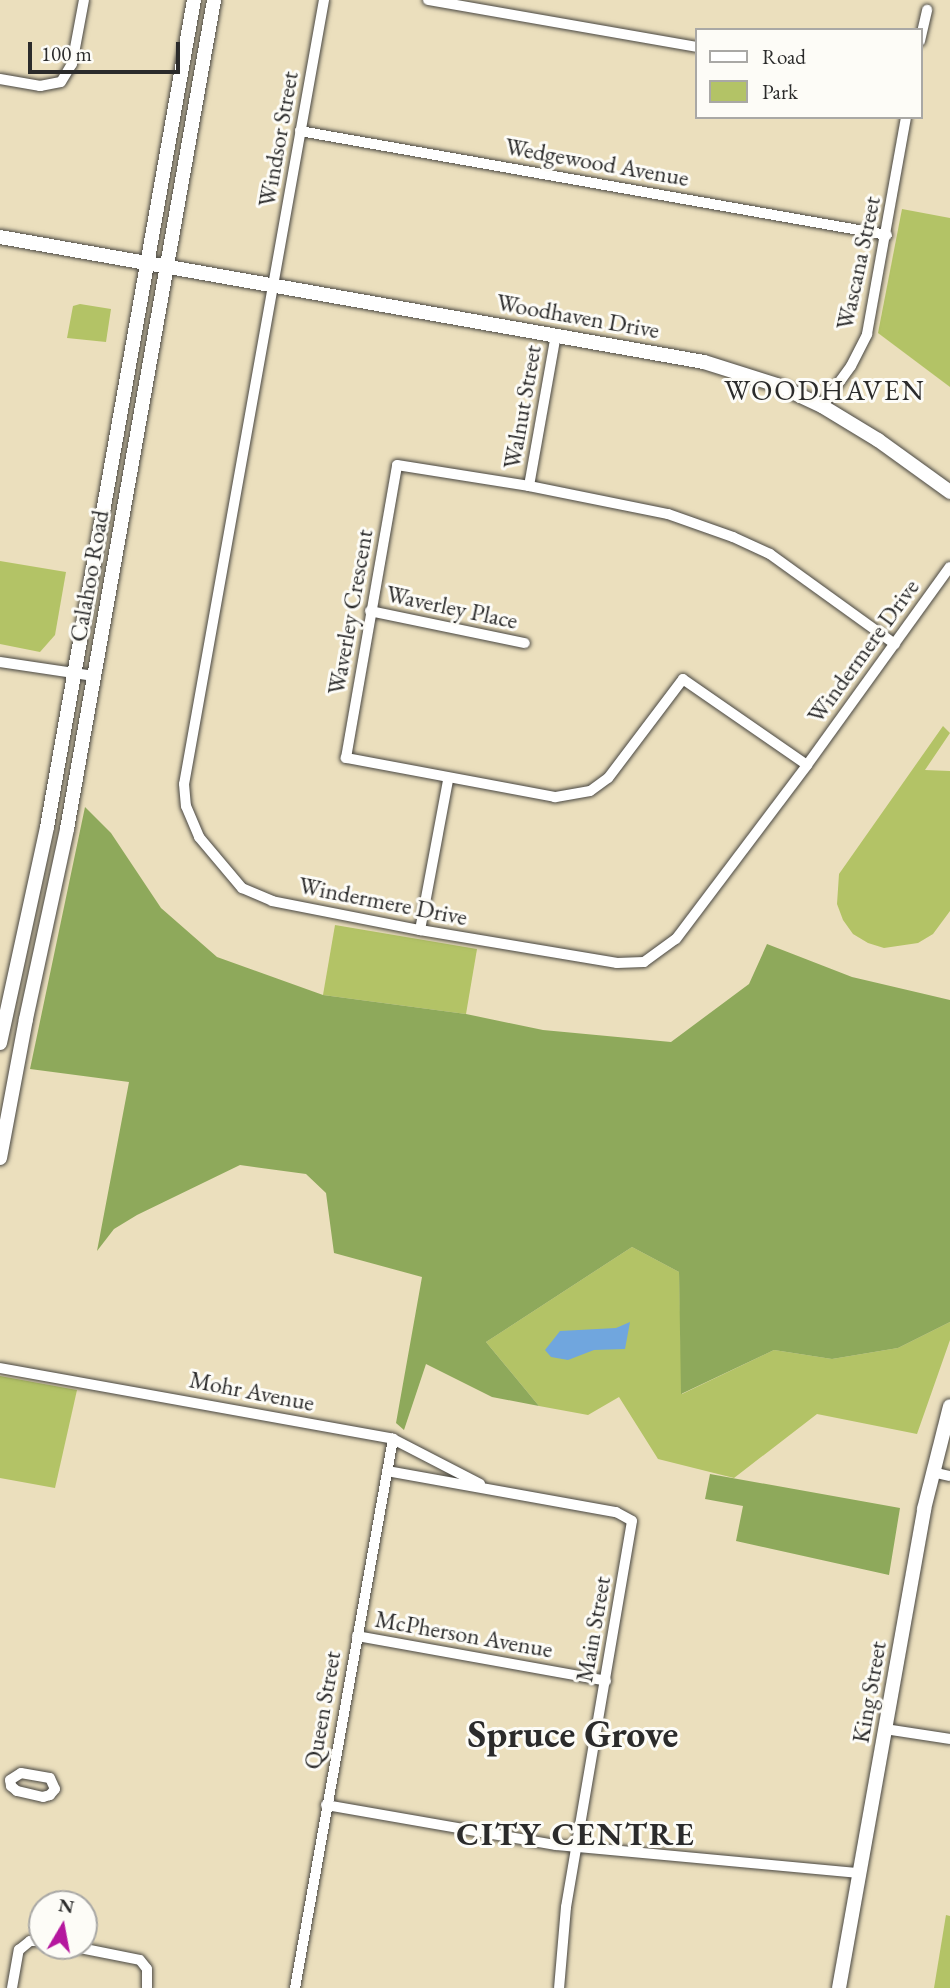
<!DOCTYPE html>
<style>
body{margin:0}
#map{position:relative;width:950px;height:1988px;overflow:hidden;background:#ebdfbd;font-family:"EB Garamond",serif}
div>[style]{position:absolute}
[style*='--x']{left:calc(var(--x)*1px);top:calc(var(--y)*1px);width:calc(var(--w)*1px);rotate:calc(var(--a)*1deg)}
.green>*{inset:0;background:#b3c366}
.forest>*{inset:0;background:#8ea95b}
.water>*{inset:0;background:#70a6de}
.roads{filter:drop-shadow(0 0 2px #484641) drop-shadow(0 0 2px #484641)}
.street>*{height:10px;margin:-5px;padding:0 5px;transform-origin:5px;border-radius:5px;background:#fff}
.secondary>*{height:14px;margin:-7px;padding:0 7px;transform-origin:7px;border-radius:7px;background:#fff}
span{translate:-50% -50%;white-space:nowrap;text-align:center;line-height:1.15;-webkit-text-stroke:6px #fdfcf7;paint-order:stroke}
.street-label{font-size:24px;color:#2b2b2b}
.quarter-label{font-size:28px;color:#2b2b2b;letter-spacing:2px}
.district-label{font-size:32px;color:#2b2b2b;font-weight:700;letter-spacing:2px}
.town-label{font-size:38px;color:#2b2b2b;font-weight:700}
.legend{position:absolute;left:695px;top:28px;width:228px;height:91px;box-sizing:border-box;background:#fdfcf7;border:2px solid #a9a8a5;margin:0;padding:9px 12px;list-style:none;font-size:21px;color:#2b2b2b}
.legend li{display:flex;align-items:center;gap:14px;height:35px}
.legend b{width:35px;border:2px solid #a9a8a5}
.north{position:absolute;left:28px;top:1890px;width:70px;height:70px;box-sizing:border-box;background:#fdfcf7;border:2px solid #a9a8a5;border-radius:50%;rotate:10deg;font-size:19px;font-weight:700;line-height:28px;text-align:center;color:#2b2b2b}
.north::after{content:'';display:block;margin:auto;width:24px;height:32px;background:#b5179e;clip-path:polygon(50% 0,100% 100%,50% 72%,0 100%)}
.scale{position:absolute;left:28px;top:42px;width:152px;height:32px;box-sizing:border-box;border:4px solid #2b2b2b;border-top:0;padding-left:9px;font-size:21px;line-height:24px;white-space:nowrap;color:#2b2b2b;-webkit-text-stroke:5px #fdfcf7;paint-order:stroke}
</style>
<div id="map">
<div class="green">
<i style="clip-path:polygon(902px 209px,950px 218px,950px 387px,878px 333px)"></i>
<i style="clip-path:polygon(80px 304px,111px 309px,106px 342px,67px 338px,73px 306px)"></i>
<i style="clip-path:polygon(0 561px,66px 572px,55px 635px,40px 652px,0 644px)"></i>
<i style="clip-path:polygon(943px 726px,950px 733px,925px 770px,950px 771px,950px 911px,933px 934px,918px 943px,884px 948px,868px 943px,853px 934px,843px 920px,837px 904px,839px 874px)"></i>
<i style="clip-path:polygon(335px 925px,477px 949px,466px 1014px,323px 995px)"></i>
<i style="clip-path:polygon(632px 1247px,679px 1272px,682px 1394px,774px 1350px,832px 1359px,898px 1348px,950px 1322px,950px 1340px,917px 1434px,817px 1414px,734px 1478px,658px 1459px,619px 1397px,588px 1415px,539px 1406px,486px 1342px)"></i>
<i style="clip-path:polygon(0 1376px,77px 1390px,55px 1488px,0 1478px)"></i>
<i style="clip-path:polygon(946px 1915px,950px 1916px,950px 1988px,934px 1988px)"></i>
</div>
<div class="forest">
<i style="clip-path:polygon(85px 807px,111px 833px,161px 908px,217px 957px,323px 995px,466px 1014px,543px 1030px,671px 1042px,749px 984px,767px 944px,852px 977px,950px 1000px,950px 1322px,898px 1348px,832px 1359px,774px 1350px,681px 1394px,679px 1272px,632px 1247px,486px 1342px,539px 1406px,492px 1397px,426px 1364px,404px 1430px,396px 1423px,422px 1277px,334px 1253px,326px 1193px,306px 1174px,240px 1165px,137px 1215px,114px 1229px,97px 1251px,129px 1082px,30px 1069px)"></i>
<i style="clip-path:polygon(710px 1474px,900px 1508px,889px 1575px,736px 1541px,743px 1506px,705px 1499px)"></i>
</div>
<div class="water">
<i style="clip-path:polygon(630px 1322px,625px 1349px,594px 1350px,568px 1360px,551px 1357px,545px 1350px,560px 1331px,616px 1328px)"></i>
</div>
<div class="roads">
<div class="street">
<i style="--x:324;--y:0;--w:796;--a:100.12"></i>
<i style="--x:184;--y:784;--w:22;--a:85"></i>
<i style="--x:186;--y:806;--w:34;--a:67"></i>
<i style="--x:199;--y:837;--w:67;--a:49.9"></i>
<i style="--x:242;--y:888;--w:33;--a:23"></i>
<i style="--x:272;--y:901;--w:151;--a:11.1"></i>
<i style="--x:420;--y:930;--w:200;--a:9.5"></i>
<i style="--x:617;--y:963;--w:27;--a:-2"></i>
<i style="--x:644;--y:962;--w:39;--a:-36"></i>
<i style="--x:676;--y:939;--w:218;--a:-53"></i>
<i style="--x:807;--y:765;--w:244;--a:-54.2"></i>
<i style="--x:428;--y:0;--w:272;--a:9.9"></i>
<i style="--x:920;--y:41;--w:32;--a:-77"></i>
<i style="--x:0;--y:79;--w:41;--a:9.9"></i>
<i style="--x:40;--y:86;--w:21;--a:-11"></i>
<i style="--x:61;--y:82;--w:21;--a:-59"></i>
<i style="--x:72;--y:64;--w:65;--a:-79.4"></i>
<i style="--x:300;--y:131;--w:596;--a:10.05"></i>
<i style="--x:822;--y:406;--w:49;--a:-54.1"></i>
<i style="--x:851;--y:366;--w:36;--a:-63"></i>
<i style="--x:867;--y:334;--w:220;--a:-79.8"></i>
<i style="--x:529;--y:486;--w:153;--a:-79.9"></i>
<i style="--x:370;--y:611;--w:158;--a:11.7"></i>
<i style="--x:0;--y:662;--w:95;--a:8.5"></i>
<i style="--x:807;--y:765;--w:151;--a:-145.3"></i>
<i style="--x:683;--y:679;--w:124;--a:127.1"></i>
<i style="--x:608;--y:778;--w:22;--a:144"></i>
<i style="--x:590;--y:791;--w:36;--a:170"></i>
<i style="--x:555;--y:797;--w:213;--a:-169.4"></i>
<i style="--x:346;--y:758;--w:297;--a:-80.1"></i>
<i style="--x:397;--y:465;--w:134;--a:9"></i>
<i style="--x:529;--y:486;--w:142;--a:11.4"></i>
<i style="--x:668;--y:514;--w:69;--a:19.5"></i>
<i style="--x:733;--y:537;--w:41;--a:24.7"></i>
<i style="--x:770;--y:554;--w:154;--a:35.8"></i>
<i style="--x:420;--y:930;--w:153;--a:-79.4"></i>
<i style="--x:0;--y:1368;--w:399;--a:10.2"></i>
<i style="--x:393;--y:1439;--w:98;--a:27.3"></i>
<i style="--x:387;--y:1471;--w:233;--a:10.2"></i>
<i style="--x:616;--y:1512;--w:18;--a:29"></i>
<i style="--x:632;--y:1521;--w:392;--a:99.7"></i>
<i style="--x:566;--y:1907;--w:81;--a:94.9"></i>
<i style="--x:932;--y:1472;--w:18;--a:13"></i>
<i style="--x:357;--y:1636;--w:253;--a:10.2"></i>
<i style="--x:885;--y:1729;--w:66;--a:8.7"></i>
<i style="--x:21;--y:1773;--w:29;--a:10"></i>
<i style="--x:50;--y:1778;--w:12;--a:66"></i>
<i style="--x:55;--y:1789;--w:8;--a:130"></i>
<i style="--x:50;--y:1795;--w:7;--a:164"></i>
<i style="--x:43;--y:1797;--w:27;--a:-167"></i>
<i style="--x:17;--y:1791;--w:8;--a:-140"></i>
<i style="--x:11;--y:1786;--w:6;--a:-99"></i>
<i style="--x:10;--y:1780;--w:13;--a:-32"></i>
<i style="--x:326;--y:1805;--w:233;--a:9.9"></i>
<i style="--x:556;--y:1845;--w:305;--a:5.3"></i>
<i style="--x:70;--y:1946;--w:71;--a:11.3"></i>
<i style="--x:140;--y:1960;--w:11;--a:52"></i>
<i style="--x:147;--y:1969;--w:19;--a:90"></i>
<i style="--x:12;--y:1988;--w:39;--a:-80"></i>
<i style="--x:19;--y:1950;--w:14;--a:-39"></i>
<i style="--x:30;--y:1941;--w:12;--a:0"></i>
<i style="--x:295;--y:1988;--w:558;--a:-79.88"></i>
</div>
<div class="secondary">
<i style="--x:0;--y:237;--w:715;--a:10.07"></i>
<i style="--x:704;--y:362;--w:77;--a:17.5"></i>
<i style="--x:777;--y:385;--w:50;--a:25"></i>
<i style="--x:822;--y:406;--w:66;--a:31.3"></i>
<i style="--x:878;--y:440;--w:89;--a:35.8"></i>
<i style="--x:0;--y:1043;--w:221;--a:-77.7"></i>
<i style="--x:47;--y:827;--w:840;--a:-79.92"></i>
<i style="--x:0;--y:1158;--w:141;--a:-79.4"></i>
<i style="--x:26;--y:1019;--w:194;--a:-77.8"></i>
<i style="--x:67;--y:829;--w:842;--a:-79.94"></i>
<i style="--x:839;--y:1988;--w:486;--a:-79.9"></i>
<i style="--x:924;--y:1509;--w:106;--a:-75.8"></i>
</div>
</div>
<div class="street-label">
<span style="left:278px;top:139px;rotate:-80deg">Windsor Street</span>
<span style="left:597px;top:162px;rotate:10deg">Wedgewood Avenue</span>
<span style="left:858px;top:263px;rotate:-78deg">Wascana Street</span>
<span style="left:578px;top:316px;rotate:10deg">Woodhaven Drive</span>
<span style="left:522px;top:407px;rotate:-80deg">Walnut Street</span>
<span style="left:89px;top:576px;rotate:-80deg">Calahoo Road</span>
<span style="left:452px;top:607px;rotate:12deg">Waverley Place</span>
<span style="left:350px;top:612px;rotate:-80deg">Waverley Crescent</span>
<span style="left:863px;top:651px;rotate:-54deg">Windermere Drive</span>
<span style="left:383px;top:901px;rotate:11deg">Windermere Drive</span>
<span style="left:252px;top:1391px;rotate:11deg">Mohr Avenue</span>
<span style="left:593px;top:1629px;rotate:-80deg">Main Street</span>
<span style="left:464px;top:1634px;rotate:10deg">McPherson Avenue</span>
<span style="left:869px;top:1692px;rotate:-80deg">King Street</span>
<span style="left:322px;top:1710px;rotate:-80deg">Queen Street</span>
</div>
<div class="quarter-label">
<span style="left:825px;top:390px">WOODHAVEN</span>
</div>
<div class="district-label">
<span style="left:576px;top:1834px">CITY CENTRE</span>
</div>
<div class="town-label">
<span style="left:573px;top:1734px">Spruce Grove</span>
</div>
<ul class="legend">
<li><b style="height:9px;background:#fff"></b>Road</li>
<li><b style="height:19px;background:#b3c366"></b>Park</li>
</ul>
<div class="north">N</div>
<div class="scale">100 m</div>
</div>
